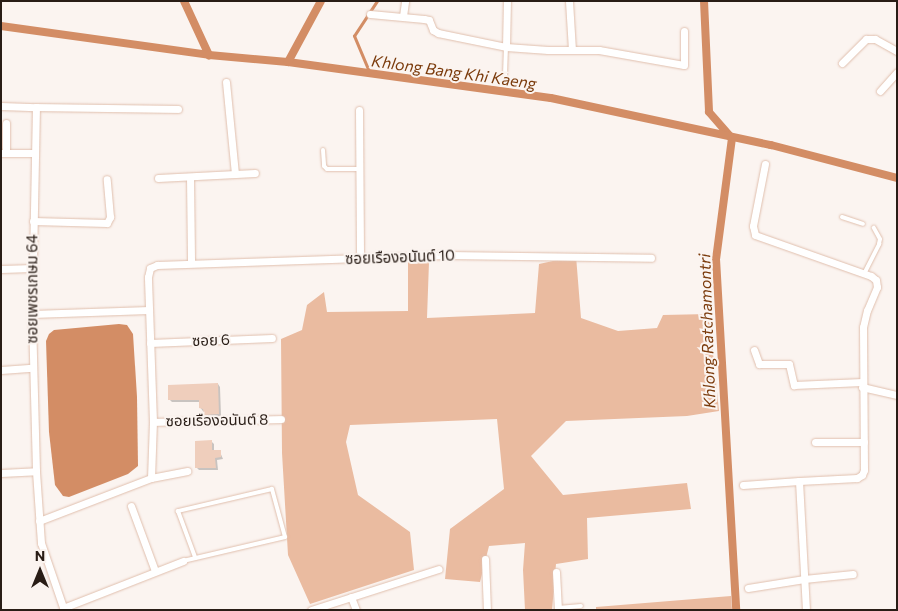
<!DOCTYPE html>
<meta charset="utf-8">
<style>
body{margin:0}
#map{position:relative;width:898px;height:611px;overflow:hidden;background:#fbf4f0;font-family:Commissioner,"Noto Sans Thai",sans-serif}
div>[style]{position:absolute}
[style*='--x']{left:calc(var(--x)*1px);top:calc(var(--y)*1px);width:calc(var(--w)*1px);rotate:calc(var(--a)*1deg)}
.green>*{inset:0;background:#eabba0}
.water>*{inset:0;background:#d38d65}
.shadow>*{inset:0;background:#0003}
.stream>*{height:2.5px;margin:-1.25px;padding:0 1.25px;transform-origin:1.25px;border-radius:1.25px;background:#d38d65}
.canal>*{height:8px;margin:-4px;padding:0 4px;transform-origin:4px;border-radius:4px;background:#d38d65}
.building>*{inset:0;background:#efcebc}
.roads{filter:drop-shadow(0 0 1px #e0bfad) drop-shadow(0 0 1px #e0bfad)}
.service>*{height:4px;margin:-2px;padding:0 2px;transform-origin:2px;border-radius:2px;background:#fff}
.minor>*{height:7px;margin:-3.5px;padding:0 3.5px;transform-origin:3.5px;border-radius:3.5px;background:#fff}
span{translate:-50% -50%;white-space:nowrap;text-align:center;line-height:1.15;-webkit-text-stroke:4px #fbf4f0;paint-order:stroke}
.street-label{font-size:15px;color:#291d16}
.water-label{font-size:16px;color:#7b3b0c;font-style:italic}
.frame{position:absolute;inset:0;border:2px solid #291d16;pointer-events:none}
.north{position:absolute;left:15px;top:546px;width:50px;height:50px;-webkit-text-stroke:4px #fbf4f0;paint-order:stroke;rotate:0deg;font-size:14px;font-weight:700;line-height:20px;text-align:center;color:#291d16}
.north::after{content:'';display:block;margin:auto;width:18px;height:22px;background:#291d16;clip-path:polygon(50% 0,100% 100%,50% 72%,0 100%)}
</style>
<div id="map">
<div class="green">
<i style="clip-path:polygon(576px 256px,581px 318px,618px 331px,657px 328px,663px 315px,709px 314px,719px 411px,687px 416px,566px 421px,531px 456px,563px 495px,687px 483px,691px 509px,587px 518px,588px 559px,556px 564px,552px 610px,525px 610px,523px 570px,525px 543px,489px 546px,480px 582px,445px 579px,450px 529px,504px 489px,497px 419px,350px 425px,346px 442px,358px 495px,410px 532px,414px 570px,310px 604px,288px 555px,282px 453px,281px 339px,302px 330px,307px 305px,324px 292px,327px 312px,408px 311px,408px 262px,429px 262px,427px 318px,535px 313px,539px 264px)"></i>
<i style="clip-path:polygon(731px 596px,732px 610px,596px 610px,596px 607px)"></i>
</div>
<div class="water">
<i style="clip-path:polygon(119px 324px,127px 325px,133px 334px,137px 397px,138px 466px,128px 474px,69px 497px,63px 496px,55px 485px,49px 432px,46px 341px,49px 334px,54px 330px)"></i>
</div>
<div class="shadow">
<i style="clip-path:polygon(218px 384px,220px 387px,221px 416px,207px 417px,200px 407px,200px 402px,172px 402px,169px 399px)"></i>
<i style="clip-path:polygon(211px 441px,214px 444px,214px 452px,220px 452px,223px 459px,217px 460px,218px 470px,199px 470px,197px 468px)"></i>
</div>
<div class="stream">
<i style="--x:370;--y:74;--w:41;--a:-112.8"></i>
<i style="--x:354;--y:36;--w:42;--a:-56.7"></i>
</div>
<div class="canal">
<i style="--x:184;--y:1;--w:60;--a:65.2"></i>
<i style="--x:704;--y:1;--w:111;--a:87.4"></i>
<i style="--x:709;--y:112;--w:35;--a:49"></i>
<i style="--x:732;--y:138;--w:122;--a:97.5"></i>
<i style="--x:716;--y:259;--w:352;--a:86.7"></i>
<i style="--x:1;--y:26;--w:210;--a:7.9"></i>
<i style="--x:209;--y:55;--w:79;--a:5.1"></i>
<i style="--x:288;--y:62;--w:265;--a:7.8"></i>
<i style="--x:551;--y:98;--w:225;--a:12.1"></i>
<i style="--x:771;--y:145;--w:130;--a:14.7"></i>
<i style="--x:288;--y:62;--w:69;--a:-61.6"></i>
</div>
<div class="building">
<i style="clip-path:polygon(218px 383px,219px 414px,204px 415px,203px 409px,199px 408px,199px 400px,168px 400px,168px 385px)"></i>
<i style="clip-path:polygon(212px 440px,212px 450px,221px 450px,221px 457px,215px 458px,216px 468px,195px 468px,195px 441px)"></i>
</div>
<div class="roads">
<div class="service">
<i style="--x:505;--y:75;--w:28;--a:-88"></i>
<i style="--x:323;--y:150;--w:16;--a:86"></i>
<i style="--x:324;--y:166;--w:4;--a:45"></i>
<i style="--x:327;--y:169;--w:32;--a:0"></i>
<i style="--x:842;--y:217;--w:22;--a:18"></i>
<i style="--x:864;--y:274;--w:34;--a:-63"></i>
<i style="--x:879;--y:244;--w:5;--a:-79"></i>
<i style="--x:880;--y:239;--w:13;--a:-119"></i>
<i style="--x:183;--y:561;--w:105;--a:-13.2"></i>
<i style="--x:285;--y:537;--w:50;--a:-105.2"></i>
<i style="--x:272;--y:489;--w:97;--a:166.8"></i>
<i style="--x:178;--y:511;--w:49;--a:69.7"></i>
<i style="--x:558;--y:608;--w:23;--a:-5"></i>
</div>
<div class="minor">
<i style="--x:569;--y:1;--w:49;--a:86.5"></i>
<i style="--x:370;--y:14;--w:54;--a:5.3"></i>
<i style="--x:424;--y:19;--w:5;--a:11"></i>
<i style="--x:429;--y:20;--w:11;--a:68"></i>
<i style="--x:433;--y:30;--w:6;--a:31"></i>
<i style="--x:438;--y:33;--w:69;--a:11.6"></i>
<i style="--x:506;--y:47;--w:42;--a:4.1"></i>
<i style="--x:548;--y:50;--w:51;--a:0"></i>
<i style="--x:599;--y:50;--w:86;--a:10"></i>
<i style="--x:684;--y:65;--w:34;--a:-90"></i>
<i style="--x:403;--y:16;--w:15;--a:-82"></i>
<i style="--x:506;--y:47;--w:46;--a:-88.8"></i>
<i style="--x:842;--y:63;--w:34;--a:-45"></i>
<i style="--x:866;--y:39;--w:9;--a:0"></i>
<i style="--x:875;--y:39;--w:25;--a:29"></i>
<i style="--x:226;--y:82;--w:92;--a:84.4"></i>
<i style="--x:880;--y:91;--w:25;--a:-48"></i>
<i style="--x:1;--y:106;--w:35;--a:2"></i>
<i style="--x:359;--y:110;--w:148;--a:89.6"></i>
<i style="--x:6;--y:123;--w:30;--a:90"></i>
<i style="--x:1;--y:153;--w:33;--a:0"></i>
<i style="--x:765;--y:164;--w:63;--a:101"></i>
<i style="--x:753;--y:226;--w:9;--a:77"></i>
<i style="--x:755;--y:235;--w:123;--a:19.5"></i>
<i style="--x:871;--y:276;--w:6;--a:39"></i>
<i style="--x:876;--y:280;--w:7;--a:82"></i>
<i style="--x:877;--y:287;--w:25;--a:113"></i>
<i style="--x:867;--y:310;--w:17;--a:103"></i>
<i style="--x:863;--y:327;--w:143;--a:89.6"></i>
<i style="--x:864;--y:470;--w:5;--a:112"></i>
<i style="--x:862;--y:475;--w:6;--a:149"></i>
<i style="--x:857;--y:478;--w:58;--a:177"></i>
<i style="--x:799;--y:481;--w:129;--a:86.9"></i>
<i style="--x:190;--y:177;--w:86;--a:89.3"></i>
<i style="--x:158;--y:178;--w:97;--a:-3"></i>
<i style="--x:33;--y:221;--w:74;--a:1.5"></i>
<i style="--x:107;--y:223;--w:7;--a:-63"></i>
<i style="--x:110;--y:217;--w:38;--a:-95"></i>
<i style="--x:1;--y:269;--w:32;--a:-2"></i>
<i style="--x:32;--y:314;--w:117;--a:-2"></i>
<i style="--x:150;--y:343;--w:122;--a:-2.3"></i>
<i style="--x:754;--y:350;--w:15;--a:70"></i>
<i style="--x:759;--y:364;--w:30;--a:0"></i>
<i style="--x:789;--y:364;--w:22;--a:77"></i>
<i style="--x:794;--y:385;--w:68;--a:-2.5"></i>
<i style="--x:1;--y:370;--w:31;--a:-4"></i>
<i style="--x:862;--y:387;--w:36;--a:13"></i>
<i style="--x:153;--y:422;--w:128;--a:-1.3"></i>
<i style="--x:815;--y:442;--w:49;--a:0"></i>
<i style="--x:1;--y:473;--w:35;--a:-3"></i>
<i style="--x:151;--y:478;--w:56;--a:-88"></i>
<i style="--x:153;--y:422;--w:145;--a:-92"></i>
<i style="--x:148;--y:277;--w:9;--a:-77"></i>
<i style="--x:150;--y:268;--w:8;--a:-23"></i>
<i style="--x:157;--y:265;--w:290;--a:-2"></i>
<i style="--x:447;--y:255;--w:204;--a:0.8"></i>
<i style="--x:743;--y:485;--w:56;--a:-4.1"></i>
<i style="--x:131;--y:506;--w:69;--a:69.7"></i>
<i style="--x:39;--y:521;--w:120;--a:-21"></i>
<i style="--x:151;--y:478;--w:37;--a:-11"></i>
<i style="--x:485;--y:559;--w:51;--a:87.8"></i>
<i style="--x:556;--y:572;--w:38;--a:87"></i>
<i style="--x:748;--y:588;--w:57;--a:-9.1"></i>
<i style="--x:804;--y:579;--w:49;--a:-5.8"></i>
<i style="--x:351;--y:597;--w:14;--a:69"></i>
<i style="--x:63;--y:608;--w:129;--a:-21.4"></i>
<i style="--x:64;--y:610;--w:71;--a:-108.9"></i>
<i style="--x:41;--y:543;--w:72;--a:-94"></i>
<i style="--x:36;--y:471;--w:157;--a:-91.5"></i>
<i style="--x:32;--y:314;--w:207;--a:-88.9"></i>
<i style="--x:36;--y:107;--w:142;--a:0.8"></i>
<i style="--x:311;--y:610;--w:134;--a:-17.8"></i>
</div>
</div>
<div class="street-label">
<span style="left:400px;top:257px;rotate:-2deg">ซอยเรืองอนันต์ 10</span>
<span style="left:32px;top:289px;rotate:-90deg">ซอยเพชรเกษม 64</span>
<span style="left:211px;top:340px;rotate:-2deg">ซอย 6</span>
<span style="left:217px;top:420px;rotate:-1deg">ซอยเรืองอนันต์ 8</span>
</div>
<div class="water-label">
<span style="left:454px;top:72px;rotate:8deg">Khlong Bang Khi Kaeng</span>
<span style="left:707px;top:331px;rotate:-92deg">Khlong Ratchamontri</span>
</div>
<div class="frame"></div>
<div class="north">N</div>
</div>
